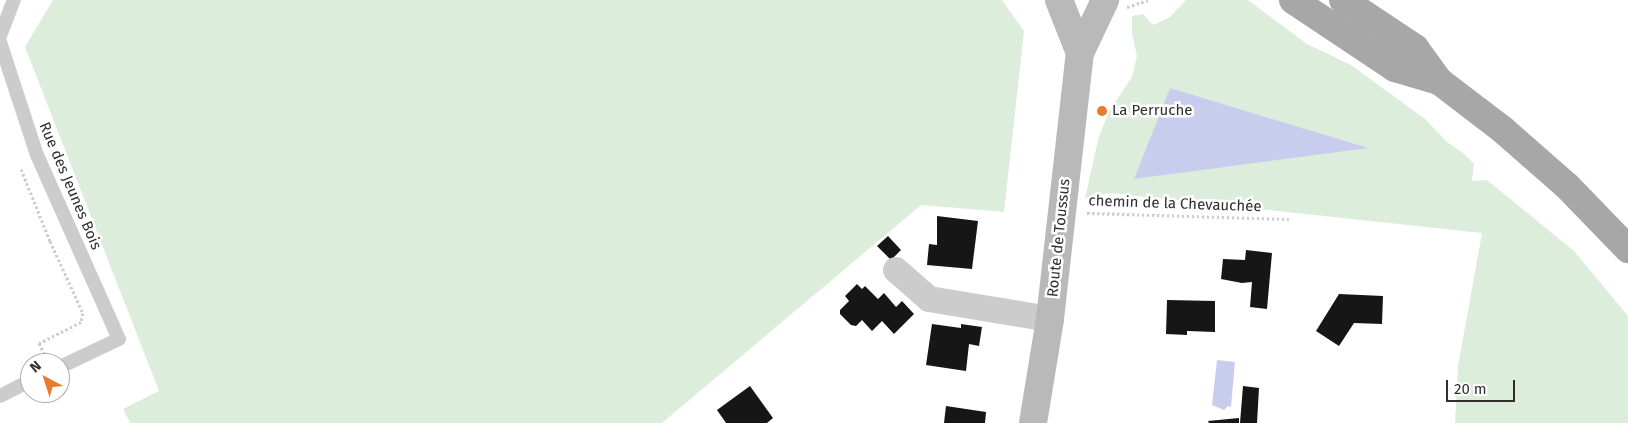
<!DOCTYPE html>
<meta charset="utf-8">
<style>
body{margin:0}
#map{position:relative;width:1628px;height:423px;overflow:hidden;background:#fff;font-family:"Fira Sans",sans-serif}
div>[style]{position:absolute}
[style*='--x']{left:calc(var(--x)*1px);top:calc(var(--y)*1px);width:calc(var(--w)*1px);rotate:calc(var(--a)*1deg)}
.green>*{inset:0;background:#ddeddc}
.water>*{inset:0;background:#c8cded}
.building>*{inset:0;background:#161616}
.path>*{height:3px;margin-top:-1.5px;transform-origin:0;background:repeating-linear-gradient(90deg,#ccc 0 2.5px,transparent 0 5px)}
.lane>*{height:14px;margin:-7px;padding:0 7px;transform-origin:7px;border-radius:7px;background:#ccc}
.street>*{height:26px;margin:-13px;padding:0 13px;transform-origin:13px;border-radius:13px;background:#ccc}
.secondary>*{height:28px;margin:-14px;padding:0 14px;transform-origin:14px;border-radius:14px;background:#b9b9b9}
.primary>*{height:28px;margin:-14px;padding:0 14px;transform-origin:14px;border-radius:14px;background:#a7a7a7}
.dots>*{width:14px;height:14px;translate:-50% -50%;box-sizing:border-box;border:2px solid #fff;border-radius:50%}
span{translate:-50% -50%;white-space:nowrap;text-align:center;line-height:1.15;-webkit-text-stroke:5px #fff;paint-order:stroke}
.poi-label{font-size:15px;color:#2f2f2f}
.left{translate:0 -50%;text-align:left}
.street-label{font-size:15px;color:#2f2f2f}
.north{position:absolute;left:20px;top:353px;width:50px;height:50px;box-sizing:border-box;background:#fff;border:1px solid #acacac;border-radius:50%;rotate:320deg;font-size:14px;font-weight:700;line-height:20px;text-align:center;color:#2f2f2f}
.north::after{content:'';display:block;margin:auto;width:18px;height:22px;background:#ea7a2d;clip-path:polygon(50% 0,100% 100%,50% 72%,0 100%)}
.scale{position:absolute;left:1446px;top:380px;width:69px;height:22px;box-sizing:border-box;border:2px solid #2f2f2f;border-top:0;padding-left:6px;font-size:15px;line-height:18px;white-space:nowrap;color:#2f2f2f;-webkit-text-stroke:4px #fff;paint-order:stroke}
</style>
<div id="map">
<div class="green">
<i style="clip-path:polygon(53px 0,1002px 0,1024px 31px,1004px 212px,921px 205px,662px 423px,130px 423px,123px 409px,159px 391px,25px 47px)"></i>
<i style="clip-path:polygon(1186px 0,1248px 0,1307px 44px,1351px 65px,1425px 119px,1447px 142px,1463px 153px,1474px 164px,1472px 181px,1487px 180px,1574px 251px,1628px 316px,1628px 423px,1455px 423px,1458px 366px,1482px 233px,1109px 193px,1085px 198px,1099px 136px,1110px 110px,1132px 77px,1137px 56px,1132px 33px,1132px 16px,1143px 14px,1153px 25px,1170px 17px)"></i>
</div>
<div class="water">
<i style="clip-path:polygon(1170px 88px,1368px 148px,1134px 179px)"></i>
<i style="clip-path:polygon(1217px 360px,1235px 362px,1231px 407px,1228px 406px,1224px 410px,1212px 405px)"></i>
</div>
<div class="building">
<i style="clip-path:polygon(937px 216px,978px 221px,972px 269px,927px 265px,929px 244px,937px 245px)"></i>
<i style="clip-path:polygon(888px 236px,901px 250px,891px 260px,877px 246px)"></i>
<i style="clip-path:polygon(1246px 250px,1272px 253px,1267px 309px,1250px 307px,1252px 282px,1242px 283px,1221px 279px,1223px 259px,1245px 260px)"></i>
<i style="clip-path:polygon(857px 284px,862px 289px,865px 286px,878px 299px,884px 293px,896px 307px,902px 301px,914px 314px,894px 334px,882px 321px,872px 331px,862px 320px,856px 326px,851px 325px,840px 314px,840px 310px,849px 301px,845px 296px)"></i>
<i style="clip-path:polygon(1339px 294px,1383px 296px,1382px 324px,1354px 323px,1339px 346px,1316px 331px)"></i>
<i style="clip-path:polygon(1167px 300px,1215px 301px,1215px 332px,1187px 331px,1187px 335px,1166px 334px)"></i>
<i style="clip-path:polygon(932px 324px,961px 328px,961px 324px,982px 327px,979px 346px,969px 344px,966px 371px,926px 365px)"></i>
<i style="clip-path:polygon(750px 386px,773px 418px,767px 423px,726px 423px,717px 410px)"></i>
<i style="clip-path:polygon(1243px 386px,1259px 388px,1257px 423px,1240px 423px)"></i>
<i style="clip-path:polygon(946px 406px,986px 412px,985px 423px,944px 423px)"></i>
<i style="clip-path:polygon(1239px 418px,1239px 423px,1209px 423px,1208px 421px)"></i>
</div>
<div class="path">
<i style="--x:1127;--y:7;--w:22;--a:-18"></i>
<i style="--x:21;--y:169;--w:78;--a:68.1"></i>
<i style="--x:50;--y:241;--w:79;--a:65.4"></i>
<i style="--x:83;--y:313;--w:9;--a:103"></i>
<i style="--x:81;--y:322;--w:47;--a:153.4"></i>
<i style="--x:39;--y:343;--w:16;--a:63"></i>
<i style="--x:1087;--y:213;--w:202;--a:1.7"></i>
</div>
<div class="lane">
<i style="--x:0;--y:36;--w:39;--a:-69"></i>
<i style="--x:0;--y:42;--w:119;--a:71.9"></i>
<i style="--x:37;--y:155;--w:201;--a:66"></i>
<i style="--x:119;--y:339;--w:65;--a:154.6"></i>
<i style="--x:0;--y:396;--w:34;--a:-27"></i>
</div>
<div class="street">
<i style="--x:896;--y:270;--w:44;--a:41.3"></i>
<i style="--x:929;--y:299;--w:123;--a:9.4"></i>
</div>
<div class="secondary">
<i style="--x:1059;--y:0;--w:57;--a:68.4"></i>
<i style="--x:1033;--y:423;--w:105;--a:-80.7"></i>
<i style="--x:1050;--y:319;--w:268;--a:-83.6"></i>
<i style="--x:1080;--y:53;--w:59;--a:-64.7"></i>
</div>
<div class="primary">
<i style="--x:1293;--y:0;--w:123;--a:33.7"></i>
<i style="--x:1395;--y:68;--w:46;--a:16.5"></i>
<i style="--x:1343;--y:0;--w:87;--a:33.7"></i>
<i style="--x:1415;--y:48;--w:41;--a:54"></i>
<i style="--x:1439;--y:81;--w:81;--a:37.4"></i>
<i style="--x:1503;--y:130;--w:85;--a:41.2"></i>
<i style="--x:1567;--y:186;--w:88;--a:45.9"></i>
</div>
<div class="dots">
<i style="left:1102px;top:111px;background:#ea7a2d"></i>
</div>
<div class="poi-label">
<span class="left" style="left:1112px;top:111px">La Perruche</span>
</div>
<div class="street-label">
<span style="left:70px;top:186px;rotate:67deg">Rue des Jeunes Bois</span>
<span style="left:1175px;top:204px;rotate:2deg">chemin de la Chevauchée</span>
<span style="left:1059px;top:238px;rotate:-84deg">Route de Toussus</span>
</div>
<div class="north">N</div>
<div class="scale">20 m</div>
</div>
